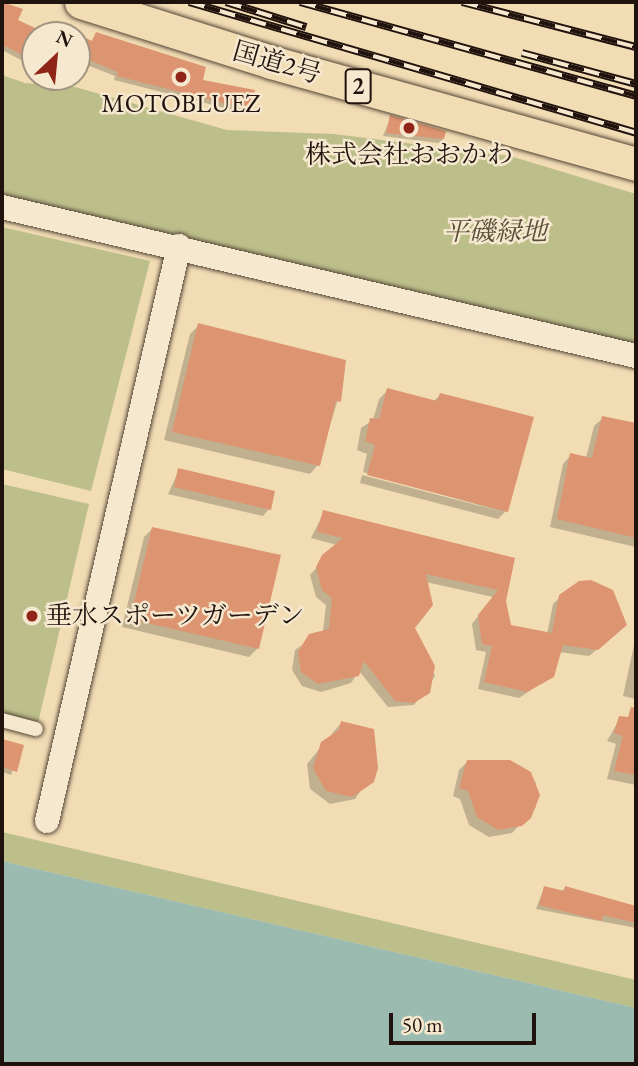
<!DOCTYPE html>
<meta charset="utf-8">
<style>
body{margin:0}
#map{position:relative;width:638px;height:1066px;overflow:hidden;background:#f1dcb4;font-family:"EB Garamond","Noto Serif JP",serif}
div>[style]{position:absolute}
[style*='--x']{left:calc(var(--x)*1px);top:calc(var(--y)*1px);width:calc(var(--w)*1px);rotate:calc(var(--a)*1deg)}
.green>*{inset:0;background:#bdbf8b}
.water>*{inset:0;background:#9bbbb0}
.shadow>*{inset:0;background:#0003}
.building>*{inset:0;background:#dd9470}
.roads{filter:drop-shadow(0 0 2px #544537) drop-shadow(0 0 2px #544537)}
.pedestrian>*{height:14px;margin:-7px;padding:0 7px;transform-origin:7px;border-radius:7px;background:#f6e8ce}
.tertiary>*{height:24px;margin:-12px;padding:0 12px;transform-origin:12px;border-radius:12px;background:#f6e8ce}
.trunk>*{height:33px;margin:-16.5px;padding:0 16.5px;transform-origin:16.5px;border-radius:16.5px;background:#f1dcb4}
.rail>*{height:8px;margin-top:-4px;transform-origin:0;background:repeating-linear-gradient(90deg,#f6e8ce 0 16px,#20130d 0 32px);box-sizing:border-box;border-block:2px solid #20130d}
.dots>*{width:19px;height:19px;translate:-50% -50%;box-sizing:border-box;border:4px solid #f6e8ce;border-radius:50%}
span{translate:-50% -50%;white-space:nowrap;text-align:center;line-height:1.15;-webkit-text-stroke:5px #f6e8ce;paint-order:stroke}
.shield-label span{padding:2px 5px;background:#f6e8ce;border:2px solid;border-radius:5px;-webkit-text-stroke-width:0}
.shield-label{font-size:24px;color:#20130d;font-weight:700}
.street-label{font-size:26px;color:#20130d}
.poi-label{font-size:26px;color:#20130d}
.left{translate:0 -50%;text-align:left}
.park-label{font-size:26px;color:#574f39;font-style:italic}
.frame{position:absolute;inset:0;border:4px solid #20130d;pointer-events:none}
.north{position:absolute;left:21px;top:21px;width:70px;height:70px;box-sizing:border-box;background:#f6e8ce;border:2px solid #a09381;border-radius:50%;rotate:26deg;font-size:19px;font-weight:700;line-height:28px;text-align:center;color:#20130d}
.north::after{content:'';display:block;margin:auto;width:24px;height:32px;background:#8f2418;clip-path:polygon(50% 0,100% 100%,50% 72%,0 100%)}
.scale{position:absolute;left:389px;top:1013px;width:147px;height:32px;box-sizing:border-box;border:4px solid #20130d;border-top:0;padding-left:9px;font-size:21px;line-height:24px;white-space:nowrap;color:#20130d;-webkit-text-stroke:5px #f6e8ce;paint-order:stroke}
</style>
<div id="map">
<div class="green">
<i style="clip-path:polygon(2px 75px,25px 83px,75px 87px,227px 130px,334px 134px,510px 156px,636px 194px,636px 344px,2px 195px)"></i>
<i style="clip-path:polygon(2px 227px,150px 261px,91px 491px,2px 469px)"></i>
<i style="clip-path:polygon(2px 484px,89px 504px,35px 736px,2px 727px)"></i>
<i style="clip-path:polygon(2px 832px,636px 980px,636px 1008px,2px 861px)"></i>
</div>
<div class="water">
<i style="clip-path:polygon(2px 861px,636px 1008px,636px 1064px,2px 1064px)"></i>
</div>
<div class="shadow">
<i style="clip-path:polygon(2px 2px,21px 10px,16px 21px,47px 35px,35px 35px,35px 56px,27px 63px,2px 50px)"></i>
<i style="clip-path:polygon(56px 27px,74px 35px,50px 35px)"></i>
<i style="clip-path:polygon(96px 34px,200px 81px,250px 109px,245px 113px,114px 80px,115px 76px,77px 61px,77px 36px,91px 42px)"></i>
<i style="clip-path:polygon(391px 117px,443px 139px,439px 143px,383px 136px)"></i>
<i style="clip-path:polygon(199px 325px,344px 379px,318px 465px,310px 474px,164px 440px,190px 334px)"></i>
<i style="clip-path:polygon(388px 390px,433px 402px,440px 395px,506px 511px,498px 519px,360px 483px,362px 475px,503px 512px,363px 472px,367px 454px,357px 450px,361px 428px,373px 420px,379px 399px)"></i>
<i style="clip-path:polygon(603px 418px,636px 425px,636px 547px,550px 527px,563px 464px,571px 455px,586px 458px,594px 426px)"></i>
<i style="clip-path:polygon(179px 470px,269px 509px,263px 516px,168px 494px)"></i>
<i style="clip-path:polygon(324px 512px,513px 560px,504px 601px,509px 627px,547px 634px,553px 604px,560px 597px,618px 632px,589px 656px,559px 652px,552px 676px,519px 698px,478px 689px,486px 652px,476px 650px,472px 624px,493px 597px,426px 582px,413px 628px,435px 676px,414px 705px,388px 707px,359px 671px,351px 683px,321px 692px,302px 686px,292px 670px,295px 650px,323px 631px,326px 605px,316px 597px,310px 575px,337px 545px,311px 538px)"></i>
<i style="clip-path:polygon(152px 529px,257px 649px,249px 657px,122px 627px,144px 537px)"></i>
<i style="clip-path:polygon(636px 636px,636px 699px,623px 696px)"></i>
<i style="clip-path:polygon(620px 718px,636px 720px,636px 785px,607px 779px,616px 744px,607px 741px)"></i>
<i style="clip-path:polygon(341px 723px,376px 768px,355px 799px,330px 804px,310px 789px,307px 764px)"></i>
<i style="clip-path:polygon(2px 741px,22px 746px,11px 775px,2px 772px)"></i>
<i style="clip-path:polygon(467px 762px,510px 762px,521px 766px,536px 783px,536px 807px,512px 833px,489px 837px,469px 825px,460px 799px,453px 796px,459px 770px)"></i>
<i style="clip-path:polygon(544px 888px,561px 892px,565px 888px,636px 907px,636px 928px,536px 909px)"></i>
</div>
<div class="building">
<i style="clip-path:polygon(2px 2px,23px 9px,18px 20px,35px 28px,35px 61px,5px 46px,2px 54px)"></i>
<i style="clip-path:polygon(96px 32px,206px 67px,203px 80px,255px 90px,251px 110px,117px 76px,118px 72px,77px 55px,77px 34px,92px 41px)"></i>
<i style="clip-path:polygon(390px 115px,446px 131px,444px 139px,386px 133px)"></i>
<i style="clip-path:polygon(198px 323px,346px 360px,341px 402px,336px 401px,320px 466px,172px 432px)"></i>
<i style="clip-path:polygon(387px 388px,437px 401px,440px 393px,534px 417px,508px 512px,367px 475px,375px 445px,365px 441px,370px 418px,379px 419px)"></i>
<i style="clip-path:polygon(602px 416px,636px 423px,636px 538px,557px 519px,570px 453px,592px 458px)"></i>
<i style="clip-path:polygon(178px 468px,275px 491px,271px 510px,174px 487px)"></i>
<i style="clip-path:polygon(323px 510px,515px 558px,506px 601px,511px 625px,552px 633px,559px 595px,579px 581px,591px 580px,613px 590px,627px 625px,598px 650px,563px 645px,554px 677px,527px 692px,484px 682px,492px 646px,482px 644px,478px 615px,498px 590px,426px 574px,433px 605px,415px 628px,435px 666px,430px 693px,414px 703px,395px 701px,364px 661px,359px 676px,318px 684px,301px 672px,298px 652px,309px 634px,329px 629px,332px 598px,322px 590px,316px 567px,322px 555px,343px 538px,317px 532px)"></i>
<i style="clip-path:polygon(152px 527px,281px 555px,259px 649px,130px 619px)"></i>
<i style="clip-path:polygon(631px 707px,636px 708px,636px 775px,614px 771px,623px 736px,614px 733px,619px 716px,628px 717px)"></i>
<i style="clip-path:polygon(341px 721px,374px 729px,378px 768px,374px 782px,352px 797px,326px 791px,313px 768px,321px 742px,339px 730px)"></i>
<i style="clip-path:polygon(2px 739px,24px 745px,17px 772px,2px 767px)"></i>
<i style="clip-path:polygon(467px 760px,510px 760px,531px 772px,540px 795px,531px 818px,522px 826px,498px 830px,477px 817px,468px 791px,459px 788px)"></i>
<i style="clip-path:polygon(544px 886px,564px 891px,565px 886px,636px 906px,636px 923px,603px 915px,602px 921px,539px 905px)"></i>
</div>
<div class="roads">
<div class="pedestrian">
<i style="--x:2;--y:720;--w:35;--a:15"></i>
</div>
<div class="tertiary">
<i style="--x:2;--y:207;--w:651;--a:13.23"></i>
<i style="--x:47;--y:821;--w:590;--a:-77.07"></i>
</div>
<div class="trunk">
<i style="--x:81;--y:2;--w:199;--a:17.5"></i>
<i style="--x:271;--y:62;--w:379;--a:15.6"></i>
</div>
</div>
<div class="rail">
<i style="--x:189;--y:2;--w:466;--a:16.3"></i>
<i style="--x:226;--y:2;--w:84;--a:17.4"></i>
<i style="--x:300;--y:2;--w:349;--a:15.6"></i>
<i style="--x:462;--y:2;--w:180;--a:14.5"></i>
<i style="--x:522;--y:53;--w:118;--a:15.2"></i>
</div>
<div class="dots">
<i style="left:181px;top:77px;background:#8f2418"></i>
<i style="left:409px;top:128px;background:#8f2418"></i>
<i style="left:32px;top:616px;background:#8f2418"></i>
</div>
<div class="shield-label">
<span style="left:358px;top:86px">2</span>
</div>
<div class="street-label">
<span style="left:277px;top:63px;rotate:16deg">国道2号</span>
</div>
<div class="poi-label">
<span style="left:181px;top:104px">MOTOBLUEZ</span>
<span style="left:409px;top:155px">株式会社おおかわ</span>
<span class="left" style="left:46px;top:616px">垂水スポーツガーデン</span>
</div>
<div class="park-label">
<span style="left:495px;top:232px">平磯緑地</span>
</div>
<div class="frame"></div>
<div class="north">N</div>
<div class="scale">50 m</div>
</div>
